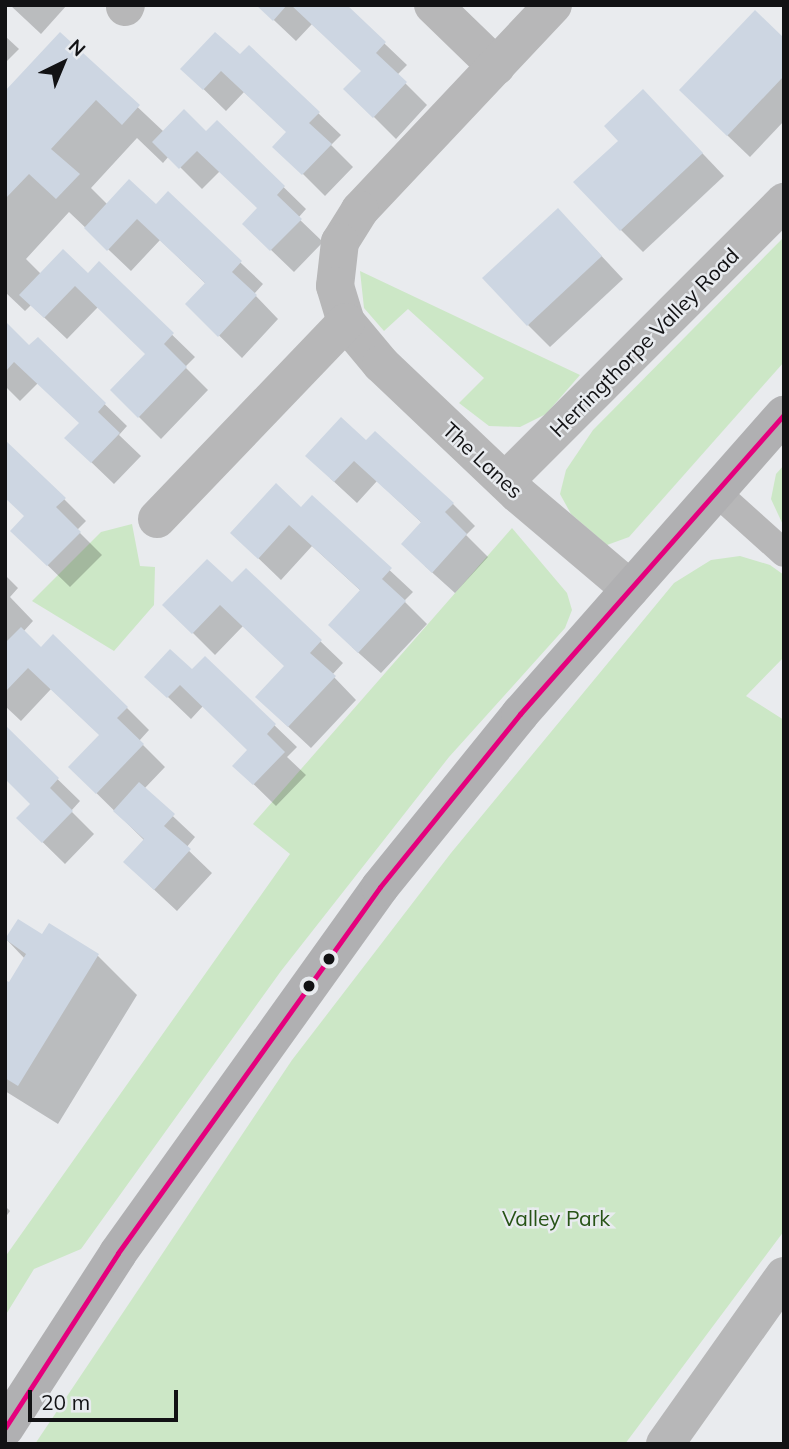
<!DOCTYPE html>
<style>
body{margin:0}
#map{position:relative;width:789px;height:1449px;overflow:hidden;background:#e9ebee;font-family:Mulish,sans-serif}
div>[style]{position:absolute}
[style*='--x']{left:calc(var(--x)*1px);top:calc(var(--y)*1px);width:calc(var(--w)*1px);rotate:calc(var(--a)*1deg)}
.green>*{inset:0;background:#cce7c6}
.shadow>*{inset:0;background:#0003}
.building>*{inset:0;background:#cdd6e2}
.lane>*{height:28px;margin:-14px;padding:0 14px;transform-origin:14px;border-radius:14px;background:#b7b7b8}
.street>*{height:38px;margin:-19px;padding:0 19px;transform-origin:19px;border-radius:19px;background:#b7b7b8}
.primary>*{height:38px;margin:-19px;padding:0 19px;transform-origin:19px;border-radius:19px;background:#b0b0b2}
.bus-1>*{height:5px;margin:-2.5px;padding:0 2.5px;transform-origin:2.5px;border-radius:2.5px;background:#e5007d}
.dots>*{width:19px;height:19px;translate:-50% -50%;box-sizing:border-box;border:4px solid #e8ebef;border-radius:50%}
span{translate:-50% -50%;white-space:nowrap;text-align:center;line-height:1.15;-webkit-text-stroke:5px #e8ebef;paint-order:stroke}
.street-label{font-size:21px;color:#121214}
.park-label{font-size:21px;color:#275316}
.frame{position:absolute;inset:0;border:7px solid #121214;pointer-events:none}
.north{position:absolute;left:28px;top:28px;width:70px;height:70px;-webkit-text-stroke:5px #e8ebef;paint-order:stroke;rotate:43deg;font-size:19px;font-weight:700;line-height:28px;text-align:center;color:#121214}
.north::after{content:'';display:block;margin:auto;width:24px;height:32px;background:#121214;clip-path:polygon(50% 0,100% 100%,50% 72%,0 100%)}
.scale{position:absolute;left:28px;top:1390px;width:150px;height:32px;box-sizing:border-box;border:4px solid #121214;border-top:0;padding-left:9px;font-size:21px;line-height:24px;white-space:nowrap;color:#121214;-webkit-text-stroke:5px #e8ebef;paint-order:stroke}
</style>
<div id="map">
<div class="green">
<i style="clip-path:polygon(784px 237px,784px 362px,629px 537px,607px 545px,571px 514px,560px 494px,566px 470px,593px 430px)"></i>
<i style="clip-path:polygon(360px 271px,580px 375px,546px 414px,520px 427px,489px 426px,459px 403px,484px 378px,408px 309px,384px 331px,364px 308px)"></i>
<i style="clip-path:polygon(784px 465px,784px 527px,771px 499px,776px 474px)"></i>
<i style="clip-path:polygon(132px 524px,140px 566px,155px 567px,154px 605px,114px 651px,32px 601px,101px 532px)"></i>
<i style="clip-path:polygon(512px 528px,567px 593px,572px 610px,565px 628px,449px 757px,281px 971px,81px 1249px,34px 1269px,5px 1316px,5px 1257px,290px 854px,253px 824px)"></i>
<i style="clip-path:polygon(740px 556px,770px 565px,784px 575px,784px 657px,746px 696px,784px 720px,784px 1231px,625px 1444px,35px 1444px,292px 1060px,451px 853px,674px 583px,711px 560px)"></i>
</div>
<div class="shadow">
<i style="clip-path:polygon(10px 5px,67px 5px,41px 34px)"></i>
<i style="clip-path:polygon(258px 5px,344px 5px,407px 65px,397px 75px,427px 105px,396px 139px,346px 89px,362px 71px,312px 24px,296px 41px)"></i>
<i style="clip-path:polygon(60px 34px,164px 132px,206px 133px,217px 122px,306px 209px,298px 218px,323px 242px,294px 272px,244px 224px,259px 209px,220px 171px,202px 189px,169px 156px,163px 163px,137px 138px,91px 188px,108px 205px,156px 206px,168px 194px,263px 284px,254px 294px,278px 319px,242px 358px,187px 304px,206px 284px,160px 240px,131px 271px,69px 212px,26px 259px,41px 274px,88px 276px,99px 264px,195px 357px,185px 367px,208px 390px,161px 439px,112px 390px,147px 355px,98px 307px,67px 339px,31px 305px,25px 311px,5px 292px,5px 93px)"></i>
<i style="clip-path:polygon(5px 36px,19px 49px,5px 63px)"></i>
<i style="clip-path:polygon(784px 40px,784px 121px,750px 157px,703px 112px)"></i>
<i style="clip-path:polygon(240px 57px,318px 113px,341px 135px,331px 145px,353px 167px,325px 196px,275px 146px,288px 133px,244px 92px,226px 111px,183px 69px)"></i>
<i style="clip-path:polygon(665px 114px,724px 176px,643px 252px,621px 230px,620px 141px)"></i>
<i style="clip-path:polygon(580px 233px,623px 279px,550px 347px,528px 325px)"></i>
<i style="clip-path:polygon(5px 324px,29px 347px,38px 339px,127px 426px,119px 435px,141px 456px,114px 484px,89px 460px,81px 424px,38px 383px,20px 401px,5px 386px)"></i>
<i style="clip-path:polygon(366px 443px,453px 504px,475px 526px,466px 535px,488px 557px,455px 593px,425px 566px,422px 523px,377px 481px,357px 503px,330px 478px)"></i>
<i style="clip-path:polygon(312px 498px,413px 592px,404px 601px,427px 624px,381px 673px,352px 647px,361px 591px,312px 546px,281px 580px,255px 555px)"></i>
<i style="clip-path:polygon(64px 499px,86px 521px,77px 530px,102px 555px,70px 587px,35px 553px,26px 517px)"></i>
<i style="clip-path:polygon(246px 570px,343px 663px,332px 675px,356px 700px,311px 748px,280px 719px,286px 667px,243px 626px,215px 655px,165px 605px,232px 585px)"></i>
<i style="clip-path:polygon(5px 575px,18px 588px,10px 597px,33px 621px,23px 632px,41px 649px,127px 708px,149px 730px,139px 741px,165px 767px,144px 789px,195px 837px,186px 848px,212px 873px,177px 911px,148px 884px,145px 841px,70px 767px,100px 735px,51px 689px,21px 721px,5px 706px)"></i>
<i style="clip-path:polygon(205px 659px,297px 747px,287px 757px,306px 775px,276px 806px,235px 766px,249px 750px,203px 706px,191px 719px,146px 676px,192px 672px)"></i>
<i style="clip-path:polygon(5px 728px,80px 801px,71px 811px,94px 834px,65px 864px,18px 818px,32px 804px)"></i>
<i style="clip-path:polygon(19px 921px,42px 936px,49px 926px,98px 956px,137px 995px,58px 1124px,5px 1091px,5px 982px,9px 985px,25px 959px,7px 940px)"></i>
<i style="clip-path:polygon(5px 1206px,10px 1211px,5px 1218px)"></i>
</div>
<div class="building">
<i style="clip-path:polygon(256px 5px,287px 5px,273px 21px)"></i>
<i style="clip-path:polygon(291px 5px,347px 5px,386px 42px,376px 53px,407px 82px,373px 118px,343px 89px,361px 71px)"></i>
<i style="clip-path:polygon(755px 10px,784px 38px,784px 76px,727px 136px,679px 90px)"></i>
<i style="clip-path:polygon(60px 32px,140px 105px,122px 125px,96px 100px,51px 149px,80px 174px,56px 199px,29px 174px,5px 199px,5px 91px)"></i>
<i style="clip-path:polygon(215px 32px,240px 54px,249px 45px,320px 112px,309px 123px,332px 144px,302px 175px,272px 147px,286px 132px,221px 71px,203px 90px,180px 69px)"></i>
<i style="clip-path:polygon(643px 89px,703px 153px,620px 231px,573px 182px,618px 141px,604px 126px)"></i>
<i style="clip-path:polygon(184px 109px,206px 131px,217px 120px,285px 186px,277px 195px,302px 219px,270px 251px,242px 224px,257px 208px,197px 151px,179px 169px,152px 142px)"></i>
<i style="clip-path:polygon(129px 179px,156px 204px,168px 191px,242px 261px,232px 272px,257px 295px,218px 337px,185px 304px,205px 283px,137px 219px,107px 251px,84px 228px)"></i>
<i style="clip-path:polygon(558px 208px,602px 256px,527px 326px,482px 278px)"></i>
<i style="clip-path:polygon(63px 249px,88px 273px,99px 261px,174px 333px,164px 344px,187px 367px,138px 418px,110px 390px,145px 354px,75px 286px,44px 318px,19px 295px)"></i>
<i style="clip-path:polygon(5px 321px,29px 345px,38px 337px,106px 403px,98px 412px,120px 433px,91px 463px,64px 438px,79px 423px,14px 362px,5px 372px)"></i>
<i style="clip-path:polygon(341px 417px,366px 440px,375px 431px,454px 503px,445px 512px,467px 534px,432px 573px,401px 544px,421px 522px,354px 461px,334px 482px,305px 456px)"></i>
<i style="clip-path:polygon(5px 440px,66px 498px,56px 507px,81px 532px,47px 566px,10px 531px,24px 516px,5px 498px)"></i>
<i style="clip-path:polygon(276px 483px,301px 507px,312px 495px,392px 568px,382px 579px,406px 601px,358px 653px,328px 625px,360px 590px,289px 525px,258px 559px,230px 533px)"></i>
<i style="clip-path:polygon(207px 559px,232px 582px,246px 568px,322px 640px,310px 653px,336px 676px,288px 727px,255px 697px,284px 666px,220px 605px,192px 634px,162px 605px)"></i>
<i style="clip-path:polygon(21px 627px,41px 647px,53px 634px,128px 707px,117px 718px,144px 744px,96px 794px,68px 767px,99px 735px,28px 668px,5px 692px,5px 643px)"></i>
<i style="clip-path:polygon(170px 649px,192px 669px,205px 656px,276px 724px,267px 734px,285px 752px,253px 785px,232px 766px,247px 750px,180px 685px,167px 698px,144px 677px)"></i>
<i style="clip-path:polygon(5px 725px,59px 778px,50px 788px,73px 811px,42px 843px,16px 818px,30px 804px,5px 779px)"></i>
<i style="clip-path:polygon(139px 782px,175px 814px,164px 826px,191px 849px,154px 890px,123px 862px,144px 839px,113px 811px)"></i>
<i style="clip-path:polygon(18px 919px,42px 934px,49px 923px,99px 954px,18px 1086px,5px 1078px,5px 980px,9px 982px,26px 954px,5px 939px)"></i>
</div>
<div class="lane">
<i style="--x:716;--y:492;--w:91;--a:41.9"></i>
</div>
<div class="street">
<i style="--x:433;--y:5;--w:88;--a:44.1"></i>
<i style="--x:553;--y:5;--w:282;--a:133.3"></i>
<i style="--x:360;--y:210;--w:38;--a:122"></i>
<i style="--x:340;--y:242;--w:44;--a:96.5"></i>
<i style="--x:335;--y:286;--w:38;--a:73"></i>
<i style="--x:346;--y:322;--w:55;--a:50.2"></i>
<i style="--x:381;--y:364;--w:189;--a:43.5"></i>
<i style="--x:518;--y:494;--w:147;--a:40.3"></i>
<i style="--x:125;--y:7;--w:2;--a:-63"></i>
<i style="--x:505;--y:481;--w:395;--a:-45"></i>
<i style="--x:157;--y:519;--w:273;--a:-46.2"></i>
<i style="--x:665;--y:1444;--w:206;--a:-54.7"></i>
</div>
<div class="primary">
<i style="--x:5;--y:1428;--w:208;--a:-57.1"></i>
<i style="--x:118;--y:1253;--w:450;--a:-54.4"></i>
<i style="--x:380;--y:887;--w:223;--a:-51"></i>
<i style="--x:520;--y:714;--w:399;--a:-48.6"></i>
</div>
<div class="bus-1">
<i style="--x:5;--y:1428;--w:208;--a:-57.1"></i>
<i style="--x:118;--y:1253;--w:450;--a:-54.4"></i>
<i style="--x:380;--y:887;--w:223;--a:-51"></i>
<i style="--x:520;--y:714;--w:399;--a:-48.6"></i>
</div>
<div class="dots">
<i style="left:329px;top:959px;background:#121214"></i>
<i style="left:309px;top:986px;background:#121214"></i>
</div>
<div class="street-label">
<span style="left:644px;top:342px;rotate:-45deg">Herringthorpe Valley Road</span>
<span style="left:483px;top:460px;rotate:43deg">The Lanes</span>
</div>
<div class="park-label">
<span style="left:556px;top:1218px">Valley Park</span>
</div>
<div class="frame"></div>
<div class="north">N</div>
<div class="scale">20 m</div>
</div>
